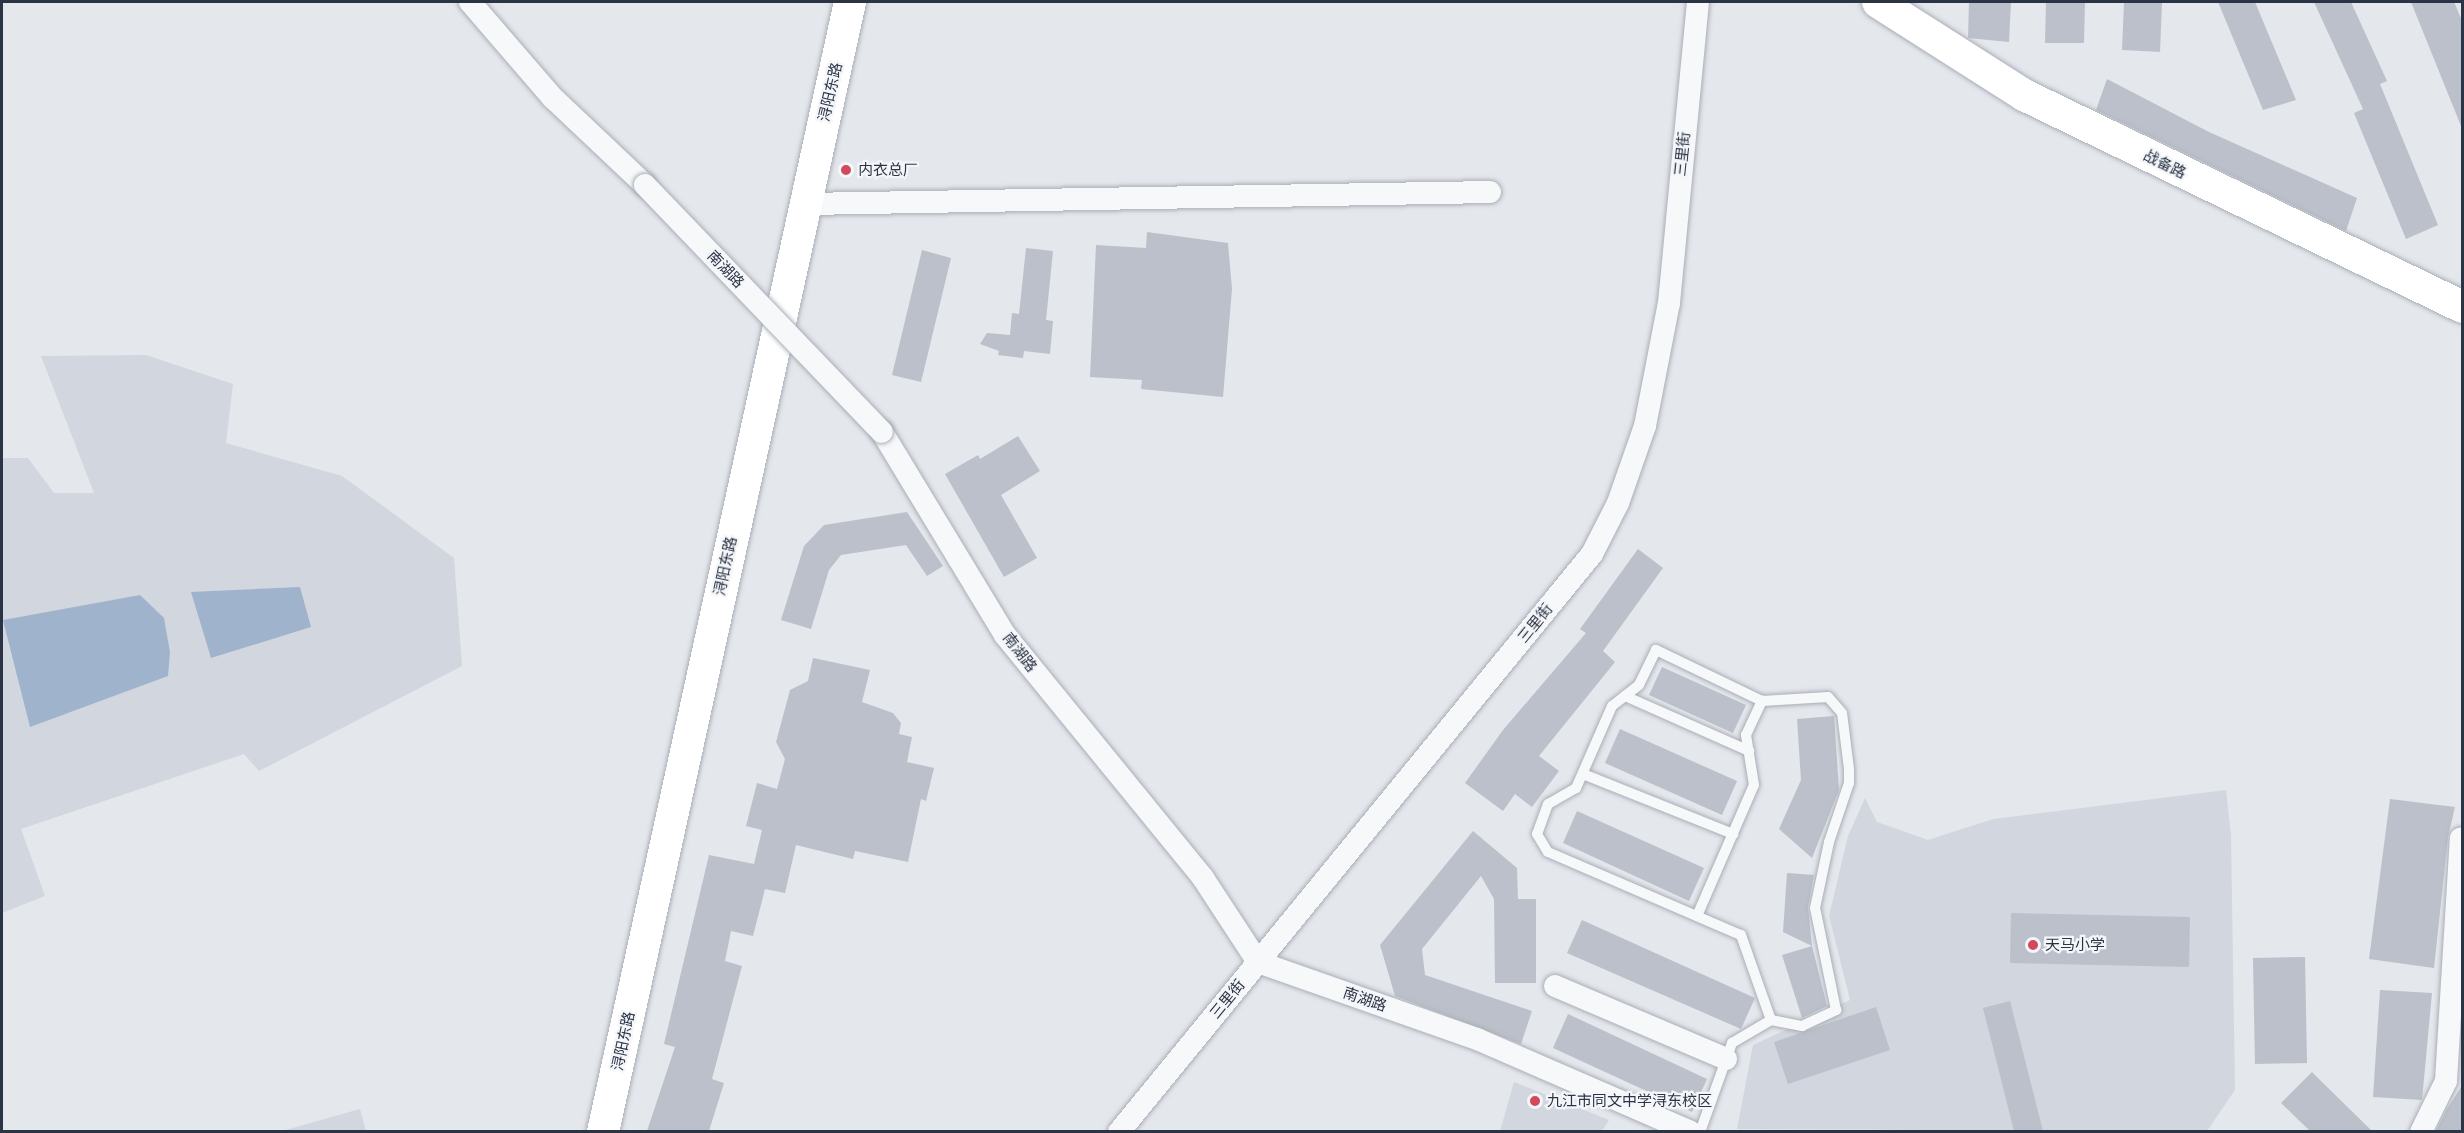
<!DOCTYPE html>
<meta charset="utf-8">
<style>
body{margin:0}
#map{position:relative;width:2464px;height:1133px;overflow:hidden;background:#e4e7ec;font-family:"Public Sans","Noto Sans SC",sans-serif}
div>[style]{position:absolute}
[style*='--x']{left:calc(var(--x)*1px);top:calc(var(--y)*1px);width:calc(var(--w)*1px);rotate:calc(var(--a)*1deg)}
.built>*{inset:0;background:#d2d6de}
.water>*{inset:0;background:#9fb4cc}
.building>*{inset:0;background:#bbc0ca}
.roads{filter:drop-shadow(0 0 2px #a9aeb7) drop-shadow(0 0 2px #a9aeb7)}
.lane>*{height:10px;margin:-5px;padding:0 5px;transform-origin:5px;border-radius:5px;background:#f7f8fa}
.street>*{height:22px;margin:-11px;padding:0 11px;transform-origin:11px;border-radius:11px;background:#f7f8fa}
.secondary>*{height:32px;margin:-16px;padding:0 16px;transform-origin:16px;border-radius:16px;background:#fff}
.bridges{filter:drop-shadow(0 0 2px #a9aeb7) drop-shadow(0 0 2px #a9aeb7)}
.street-bridge>*{height:22px;margin:-11px;padding:0 11px;transform-origin:11px;border-radius:11px;background:#f7f8fa}
.dots>*{width:16px;height:16px;translate:-50% -50%;box-sizing:border-box;border:3px solid #f4f6f9;border-radius:50%}
span{translate:-50% -50%;white-space:nowrap;text-align:center;line-height:1.15;-webkit-text-stroke:4.5px #f4f6f9;paint-order:stroke}
.street-label{font-size:15px;color:#2b3445}
.poi-label{font-size:15px;color:#2b3445}
.left{translate:0 -50%;text-align:left}
.frame{position:absolute;inset:0;border:3px solid #2b3445;pointer-events:none}
</style>
<div id="map">
<div class="built">
<i style="clip-path:polygon(146px 355px,233px 384px,226px 443px,342px 476px,454px 558px,462px 666px,259px 771px,244px 754px,21px 829px,45px 896px,2px 913px,2px 458px,28px 458px,54px 493px,94px 493px,41px 356px)"></i>
<i style="clip-path:polygon(2226px 790px,2231px 835px,2235px 1090px,2207px 1131px,1737px 1129px,1753px 1045px,1850px 1000px,1829px 916px,1848px 836px,1865px 798px,1877px 822px,1928px 840px,1993px 819px)"></i>
<i style="clip-path:polygon(1514px 1082px,1609px 1120px,1602px 1131px,1500px 1131px)"></i>
<i style="clip-path:polygon(360px 1109px,366px 1131px,282px 1131px)"></i>
</div>
<div class="water">
<i style="clip-path:polygon(300px 587px,311px 627px,211px 658px,191px 592px)"></i>
<i style="clip-path:polygon(140px 595px,164px 618px,170px 652px,168px 676px,30px 727px,3px 620px)"></i>
</div>
<div class="building">
<i style="clip-path:polygon(1969px 2px,2011px 2px,2009px 42px,1968px 38px)"></i>
<i style="clip-path:polygon(2046px 2px,2085px 2px,2084px 43px,2045px 43px)"></i>
<i style="clip-path:polygon(2124px 2px,2162px 2px,2160px 52px,2122px 50px)"></i>
<i style="clip-path:polygon(2218px 2px,2255px 2px,2296px 100px,2263px 110px)"></i>
<i style="clip-path:polygon(2314px 2px,2351px 2px,2387px 81px,2380px 84px,2438px 225px,2406px 239px,2354px 113px,2363px 109px)"></i>
<i style="clip-path:polygon(2411px 2px,2454px 2px,2463px 23px,2463px 131px)"></i>
<i style="clip-path:polygon(2107px 79px,2209px 132px,2357px 198px,2346px 231px,2096px 110px)"></i>
<i style="clip-path:polygon(1147px 232px,1228px 243px,1232px 289px,1223px 397px,1141px 389px,1142px 380px,1090px 377px,1096px 245px,1146px 248px)"></i>
<i style="clip-path:polygon(1026px 248px,1053px 251px,1046px 320px,1053px 321px,1050px 354px,1024px 351px,1023px 358px,998px 355px,999px 351px,980px 344px,987px 333px,1010px 335px,1012px 313px,1019px 314px)"></i>
<i style="clip-path:polygon(922px 250px,951px 258px,921px 382px,892px 375px)"></i>
<i style="clip-path:polygon(1018px 436px,1040px 471px,1001px 495px,1037px 558px,1004px 577px,945px 474px,978px 455px,980px 459px)"></i>
<i style="clip-path:polygon(907px 512px,943px 566px,927px 576px,906px 545px,841px 555px,829px 570px,811px 629px,781px 620px,804px 546px,824px 525px)"></i>
<i style="clip-path:polygon(1638px 549px,1663px 568px,1603px 651px,1615px 662px,1539px 756px,1559px 771px,1532px 807px,1515px 794px,1503px 811px,1465px 783px,1503px 730px,1586px 633px,1580px 629px)"></i>
<i style="clip-path:polygon(813px 658px,870px 670px,862px 702px,893px 713px,901px 723px,899px 734px,912px 737px,907px 762px,934px 768px,926px 801px,921px 799px,908px 862px,855px 851px,853px 859px,796px 845px,785px 893px,765px 889px,753px 936px,731px 931px,725px 961px,742px 966px,712px 1079px,724px 1083px,709px 1131px,647px 1131px,675px 1047px,664px 1044px,709px 855px,754px 864px,762px 830px,746px 826px,757px 783px,777px 789px,785px 759px,776px 742px,790px 690px,808px 681px)"></i>
<i style="clip-path:polygon(1662px 667px,1746px 705px,1733px 733px,1649px 695px)"></i>
<i style="clip-path:polygon(1834px 716px,1839px 790px,1812px 858px,1779px 829px,1801px 780px,1797px 719px)"></i>
<i style="clip-path:polygon(1620px 729px,1737px 781px,1722px 815px,1605px 763px)"></i>
<i style="clip-path:polygon(2390px 799px,2455px 807px,2448px 837px,2434px 968px,2369px 959px)"></i>
<i style="clip-path:polygon(1577px 811px,1704px 868px,1689px 901px,1563px 843px)"></i>
<i style="clip-path:polygon(1473px 831px,1517px 868px,1518px 899px,1536px 899px,1536px 983px,1495px 983px,1494px 899px,1481px 876px,1422px 949px,1425px 975px,1532px 1011px,1521px 1044px,1395px 996px,1380px 945px)"></i>
<i style="clip-path:polygon(1787px 873px,1814px 875px,1808px 907px,1812px 946px,1783px 932px)"></i>
<i style="clip-path:polygon(2011px 913px,2190px 917px,2189px 967px,2010px 963px)"></i>
<i style="clip-path:polygon(1582px 920px,1755px 998px,1741px 1029px,1567px 953px)"></i>
<i style="clip-path:polygon(1812px 946px,1827px 1006px,1802px 1018px,1782px 955px)"></i>
<i style="clip-path:polygon(2305px 957px,2307px 1063px,2255px 1064px,2253px 958px)"></i>
<i style="clip-path:polygon(2380px 990px,2432px 993px,2422px 1100px,2373px 1097px)"></i>
<i style="clip-path:polygon(2010px 1001px,2043px 1131px,2014px 1131px,1983px 1008px)"></i>
<i style="clip-path:polygon(1876px 1007px,1890px 1050px,1788px 1084px,1774px 1042px)"></i>
<i style="clip-path:polygon(1568px 1014px,1707px 1079px,1692px 1112px,1553px 1048px)"></i>
<i style="clip-path:polygon(2312px 1072px,2321px 1081px,2372px 1131px,2310px 1131px,2281px 1103px)"></i>
<i style="clip-path:polygon(2463px 1084px,2463px 1131px,2436px 1131px,2447px 1109px)"></i>
</div>
<div class="roads">
<div class="lane">
<i style="--x:1625;--y:696;--w:136;--a:23.9"></i>
<i style="--x:1583;--y:774;--w:162;--a:21.8"></i>
<i style="--x:1697;--y:916;--w:143;--a:-66.5"></i>
<i style="--x:1754;--y:785;--w:51;--a:-99.1"></i>
<i style="--x:1746;--y:735;--w:38;--a:-65"></i>
<i style="--x:1700;--y:1132;--w:95;--a:-70.2"></i>
<i style="--x:1732;--y:1043;--w:45;--a:-30.5"></i>
<i style="--x:1771;--y:1020;--w:32;--a:11"></i>
<i style="--x:1802;--y:1026;--w:38;--a:-25"></i>
<i style="--x:1836;--y:1010;--w:104;--a:-101.6"></i>
<i style="--x:1815;--y:908;--w:67;--a:-78"></i>
<i style="--x:1829;--y:842;--w:62;--a:-71.3"></i>
<i style="--x:1849;--y:783;--w:14;--a:-90"></i>
<i style="--x:1849;--y:769;--w:56;--a:-97.1"></i>
<i style="--x:1842;--y:713;--w:21;--a:-131"></i>
<i style="--x:1828;--y:697;--w:66;--a:176.5"></i>
<i style="--x:1762;--y:701;--w:118;--a:-154.3"></i>
<i style="--x:1656;--y:650;--w:39;--a:116"></i>
<i style="--x:1639;--y:685;--w:34;--a:142"></i>
<i style="--x:1612;--y:706;--w:90;--a:113.7"></i>
<i style="--x:1576;--y:788;--w:32;--a:150"></i>
<i style="--x:1548;--y:804;--w:32;--a:110"></i>
<i style="--x:1537;--y:834;--w:21;--a:59"></i>
<i style="--x:1548;--y:852;--w:210;--a:23.3"></i>
<i style="--x:1741;--y:935;--w:90;--a:70.6"></i>
</div>
<div class="street">
<i style="--x:470;--y:2;--w:127;--a:49.2"></i>
<i style="--x:553;--y:98;--w:127;--a:43.4"></i>
<i style="--x:805;--y:204;--w:685;--a:-1"></i>
<i style="--x:882;--y:432;--w:237;--a:58.8"></i>
<i style="--x:1005;--y:635;--w:313;--a:50.8"></i>
<i style="--x:1203;--y:878;--w:100;--a:56.8"></i>
<i style="--x:1258;--y:962;--w:232;--a:19.4"></i>
<i style="--x:1477;--y:1039;--w:233;--a:23.5"></i>
<i style="--x:1555;--y:986;--w:186;--a:23.1"></i>
<i style="--x:1119;--y:1132;--w:747;--a:-50.71"></i>
<i style="--x:1592;--y:554;--w:57;--a:-63"></i>
<i style="--x:1618;--y:503;--w:82;--a:-70.7"></i>
<i style="--x:1645;--y:426;--w:125;--a:-79"></i>
<i style="--x:1669;--y:303;--w:302;--a:-84.5"></i>
<i style="--x:2421;--y:1132;--w:57;--a:-63.9"></i>
<i style="--x:2446;--y:1081;--w:243;--a:-86.5"></i>
</div>
<div class="secondary">
<i style="--x:1878;--y:2;--w:173;--a:32.5"></i>
<i style="--x:2024;--y:95;--w:487;--a:25.8"></i>
<i style="--x:603;--y:1132;--w:1157;--a:-77.67"></i>
</div>
</div>
<div class="bridges">
<div class="street-bridge">
<i style="--x:645;--y:185;--w:342;--a:46.2"></i>
</div>
</div>
<div class="dots">
<i style="left:846px;top:170px;background:#d1495b"></i>
<i style="left:2033px;top:945px;background:#d1495b"></i>
<i style="left:1535px;top:1101px;background:#d1495b"></i>
</div>
<div class="street-label">
<span style="left:830px;top:92px;rotate:-77deg">浔阳东路</span>
<span style="left:1682px;top:154px;rotate:-84deg">三里街</span>
<span style="left:2165px;top:164px;rotate:26deg">战备路</span>
<span style="left:726px;top:269px;rotate:46deg">南湖路</span>
<span style="left:725px;top:566px;rotate:-78deg">浔阳东路</span>
<span style="left:1535px;top:623px;rotate:-51deg">三里街</span>
<span style="left:1020px;top:652px;rotate:52deg">南湖路</span>
<span style="left:1227px;top:999px;rotate:-51deg">三里街</span>
<span style="left:1365px;top:999px;rotate:19deg">南湖路</span>
<span style="left:623px;top:1041px;rotate:-78deg">浔阳东路</span>
</div>
<div class="poi-label">
<span class="left" style="left:858px;top:170px">内衣总厂</span>
<span class="left" style="left:2045px;top:945px">天马小学</span>
<span class="left" style="left:1547px;top:1101px">九江市同文中学浔东校区</span>
</div>
<div class="frame"></div>
</div>
